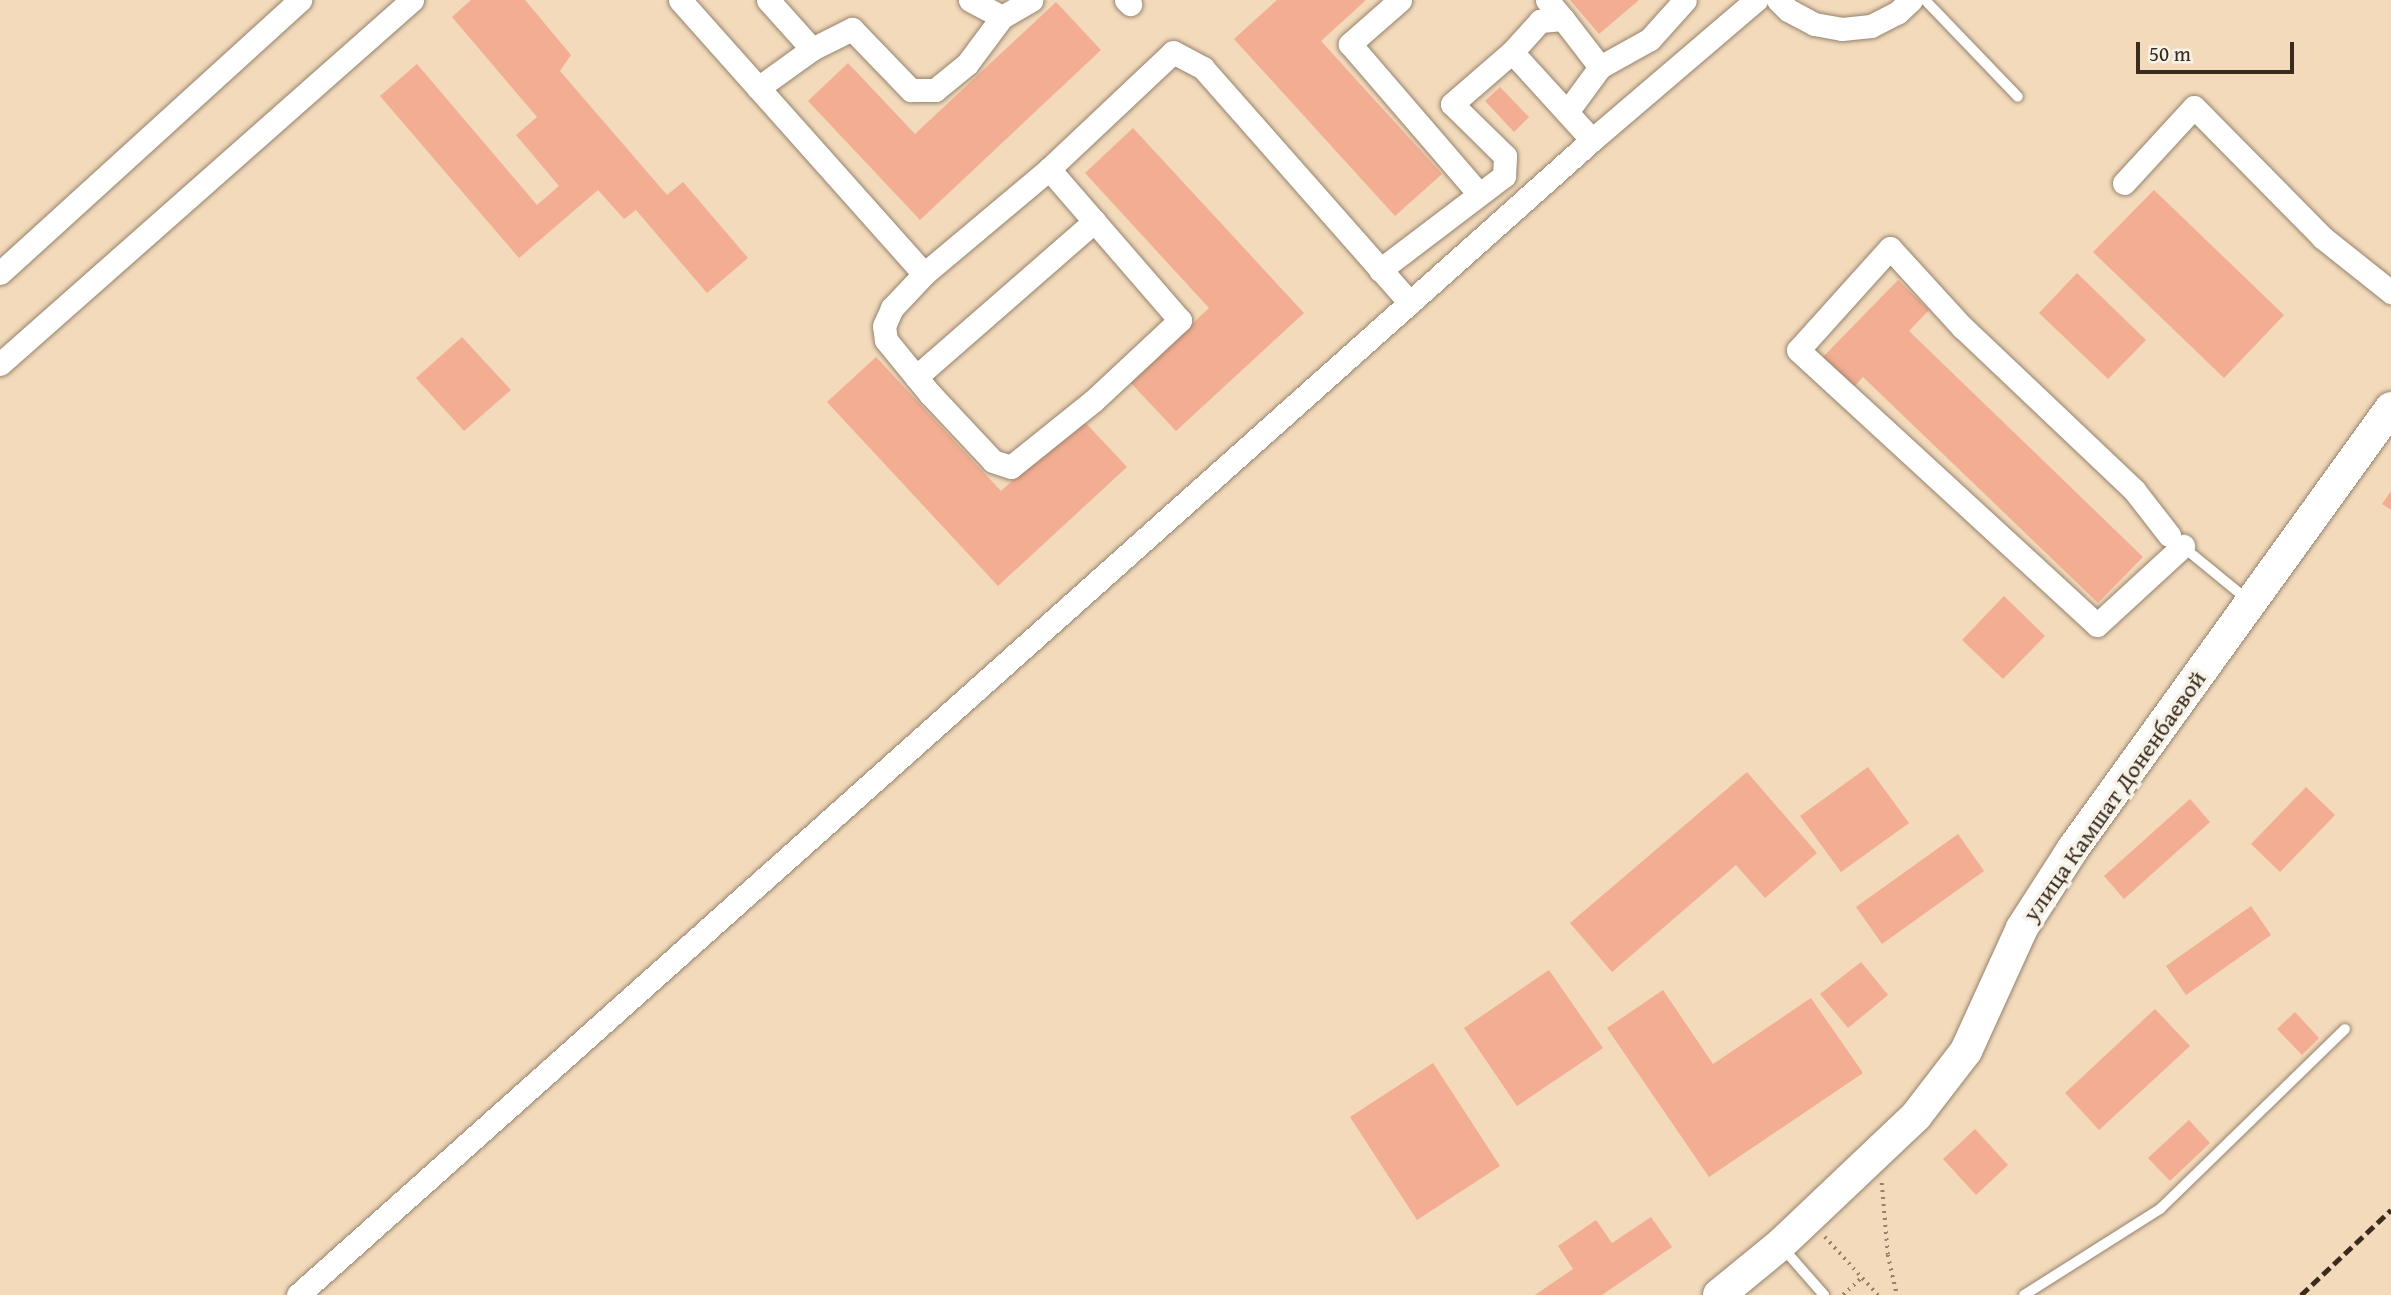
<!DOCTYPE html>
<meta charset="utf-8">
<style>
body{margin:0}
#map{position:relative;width:2391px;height:1295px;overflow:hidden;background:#f2dabb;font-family:"Gentium Book Plus",serif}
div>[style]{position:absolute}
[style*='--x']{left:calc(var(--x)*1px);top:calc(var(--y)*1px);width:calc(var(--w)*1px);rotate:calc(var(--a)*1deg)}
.building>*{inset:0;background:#f2ad92}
.path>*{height:3.5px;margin-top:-1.75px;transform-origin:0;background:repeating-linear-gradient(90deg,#96826c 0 2px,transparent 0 7px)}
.roads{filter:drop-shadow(0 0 2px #96826c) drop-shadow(0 0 2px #96826c)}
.lane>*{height:10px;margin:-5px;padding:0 5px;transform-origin:5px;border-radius:5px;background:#fff}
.street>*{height:23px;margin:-11.5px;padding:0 11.5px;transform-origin:11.5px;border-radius:11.5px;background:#fff}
.secondary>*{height:32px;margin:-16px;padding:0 16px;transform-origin:16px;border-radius:16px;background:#fff}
.rail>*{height:5px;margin-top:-2.5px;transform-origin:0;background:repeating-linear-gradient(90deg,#3b2a1e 0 10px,transparent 0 15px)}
span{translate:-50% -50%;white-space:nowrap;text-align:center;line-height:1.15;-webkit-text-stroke:7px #f7f3e8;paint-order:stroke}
.street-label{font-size:24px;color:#3b2a1e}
.scale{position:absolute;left:2136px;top:42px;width:158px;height:32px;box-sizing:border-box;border:4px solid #3b2a1e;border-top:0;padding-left:9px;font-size:21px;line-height:24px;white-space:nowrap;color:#3b2a1e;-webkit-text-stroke:5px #f7f3e8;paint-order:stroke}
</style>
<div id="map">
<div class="building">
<i style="clip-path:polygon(471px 0,525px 0,571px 55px,560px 71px,667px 195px,683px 182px,748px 258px,707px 293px,636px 210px,624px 219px,598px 190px,519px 258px,380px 96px,417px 64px,537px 205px,559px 186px,516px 135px,537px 117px,452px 17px)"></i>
<i style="clip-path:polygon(1277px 0,1366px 0,1321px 41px,1442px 174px,1395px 216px,1234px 39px)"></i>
<i style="clip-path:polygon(1570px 0,1639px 0,1599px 34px)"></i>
<i style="clip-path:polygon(1056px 2px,1101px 50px,920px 220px,808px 101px,848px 63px,915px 134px)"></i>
<i style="clip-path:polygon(1500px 87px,1529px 117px,1514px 132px,1485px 101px)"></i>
<i style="clip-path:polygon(1133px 128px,1304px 313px,1176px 431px,1130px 382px,1209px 308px,1085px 173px)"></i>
<i style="clip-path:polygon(2154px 190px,2284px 315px,2224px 378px,2093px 252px)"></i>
<i style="clip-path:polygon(2077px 273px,2146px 340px,2108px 379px,2039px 313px)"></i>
<i style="clip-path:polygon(1898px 280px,1929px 310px,1909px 331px,2143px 557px,2098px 603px,1863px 377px,1853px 388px,1822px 358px)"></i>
<i style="clip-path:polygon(462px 337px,511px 390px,464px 431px,416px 378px)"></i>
<i style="clip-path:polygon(876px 357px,1001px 491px,1081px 418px,1127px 467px,998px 586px,827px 402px)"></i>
<i style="clip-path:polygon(2391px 491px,2391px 510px,2382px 504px)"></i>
<i style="clip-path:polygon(2004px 596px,2045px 636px,2003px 679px,1962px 640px)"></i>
<i style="clip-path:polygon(1868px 767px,1909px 823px,1841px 872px,1800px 816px)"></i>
<i style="clip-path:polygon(1747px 772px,1817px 853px,1765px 898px,1736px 865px,1612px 972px,1570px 923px)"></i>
<i style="clip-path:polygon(2306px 787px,2335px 815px,2280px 872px,2251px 844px)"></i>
<i style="clip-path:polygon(2190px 799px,2210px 822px,2124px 899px,2104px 876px)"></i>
<i style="clip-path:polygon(1958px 834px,1984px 871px,1882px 944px,1856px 907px)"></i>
<i style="clip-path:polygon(2251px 906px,2271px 935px,2186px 995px,2166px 966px)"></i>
<i style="clip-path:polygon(1861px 962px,1888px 995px,1848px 1028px,1820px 994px)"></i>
<i style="clip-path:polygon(1549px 970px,1603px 1048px,1517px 1106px,1464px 1028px)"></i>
<i style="clip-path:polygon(1663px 990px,1713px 1064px,1811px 998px,1863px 1073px,1709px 1177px,1607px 1028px)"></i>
<i style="clip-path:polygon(2155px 1009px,2190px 1046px,2099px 1130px,2065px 1093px)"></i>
<i style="clip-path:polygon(2295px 1012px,2319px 1038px,2302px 1055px,2277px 1029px)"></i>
<i style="clip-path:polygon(1433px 1063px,1500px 1166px,1417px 1220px,1350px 1117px)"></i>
<i style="clip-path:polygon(2189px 1120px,2210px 1143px,2170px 1181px,2148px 1158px)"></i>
<i style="clip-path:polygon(1975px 1129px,2008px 1165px,1976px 1195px,1943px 1159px)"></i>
<i style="clip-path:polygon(1651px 1217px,1672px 1247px,1602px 1295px,1535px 1295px,1573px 1269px,1558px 1246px,1596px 1220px,1612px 1243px)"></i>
</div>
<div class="path">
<i style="--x:1882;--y:1183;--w:72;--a:85.2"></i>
<i style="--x:1888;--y:1255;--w:41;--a:77.3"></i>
<i style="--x:1825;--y:1237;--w:79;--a:47.6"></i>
<i style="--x:1843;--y:1295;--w:25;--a:-43"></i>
</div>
<div class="roads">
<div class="lane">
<i style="--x:1925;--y:0;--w:134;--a:46.2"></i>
<i style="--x:2182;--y:546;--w:85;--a:39.3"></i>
<i style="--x:1782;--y:1247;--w:64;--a:48.8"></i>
<i style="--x:2024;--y:1295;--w:161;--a:-32.3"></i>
<i style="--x:2160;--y:1209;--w:258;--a:-44.2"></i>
</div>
<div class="street">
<i style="--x:680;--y:0;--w:367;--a:48.3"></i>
<i style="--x:768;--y:0;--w:66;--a:48.1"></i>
<i style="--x:970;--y:0;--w:36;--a:28"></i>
<i style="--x:1002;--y:17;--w:34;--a:-30"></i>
<i style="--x:1126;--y:0;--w:6;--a:45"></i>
<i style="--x:1400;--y:0;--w:67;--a:138.7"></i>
<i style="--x:1350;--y:44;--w:198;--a:49.3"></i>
<i style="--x:1547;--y:0;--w:25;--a:50"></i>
<i style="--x:1778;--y:0;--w:14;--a:45"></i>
<i style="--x:1788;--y:10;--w:30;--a:28"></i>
<i style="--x:1814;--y:24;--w:28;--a:10"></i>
<i style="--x:1842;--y:29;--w:29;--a:-6"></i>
<i style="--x:1871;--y:26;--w:29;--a:-27"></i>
<i style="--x:1897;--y:13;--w:19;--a:-43"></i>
<i style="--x:1512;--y:52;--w:42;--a:-47.9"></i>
<i style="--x:1540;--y:21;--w:23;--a:-5"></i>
<i style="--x:1563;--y:19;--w:61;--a:52.4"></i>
<i style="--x:1600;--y:67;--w:56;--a:126.3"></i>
<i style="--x:1600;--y:67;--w:57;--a:-29.2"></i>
<i style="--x:1650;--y:39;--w:52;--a:-48.1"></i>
<i style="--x:758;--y:88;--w:67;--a:-35.8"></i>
<i style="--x:812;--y:49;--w:45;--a:-26.6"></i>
<i style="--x:852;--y:29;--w:85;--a:46"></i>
<i style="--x:911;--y:90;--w:24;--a:0"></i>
<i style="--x:935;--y:90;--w:41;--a:-39.1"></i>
<i style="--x:967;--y:64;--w:59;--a:-53.3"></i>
<i style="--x:1049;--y:169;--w:200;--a:49.1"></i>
<i style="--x:1180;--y:320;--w:119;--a:137"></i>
<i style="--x:1093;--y:401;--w:105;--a:141.2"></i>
<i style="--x:1011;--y:467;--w:19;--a:-162"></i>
<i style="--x:993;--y:461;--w:92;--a:-133.2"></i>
<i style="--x:930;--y:394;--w:70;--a:-129.2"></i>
<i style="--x:886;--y:340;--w:14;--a:-98"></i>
<i style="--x:884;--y:326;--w:20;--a:-66"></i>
<i style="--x:892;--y:308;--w:47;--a:-46.7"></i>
<i style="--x:924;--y:274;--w:163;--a:-40"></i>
<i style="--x:1049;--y:169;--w:170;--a:-43.3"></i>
<i style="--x:1173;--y:52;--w:34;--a:28"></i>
<i style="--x:1203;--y:68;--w:313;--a:48.6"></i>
<i style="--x:2124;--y:183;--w:103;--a:-47.4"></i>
<i style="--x:2194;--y:107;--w:184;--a:45.4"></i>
<i style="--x:2323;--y:238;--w:87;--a:38.5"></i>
<i style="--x:1380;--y:270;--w:156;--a:-37.2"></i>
<i style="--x:1504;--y:176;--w:20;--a:-87"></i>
<i style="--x:1505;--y:156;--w:74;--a:-135.5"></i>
<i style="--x:1452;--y:104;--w:79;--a:-40.9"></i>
<i style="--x:1512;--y:52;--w:119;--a:47.7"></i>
<i style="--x:0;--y:273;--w:406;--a:-42.3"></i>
<i style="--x:0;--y:364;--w:550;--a:-41.46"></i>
<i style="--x:916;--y:377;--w:237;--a:-41.1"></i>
<i style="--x:2169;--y:535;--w:57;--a:-127.9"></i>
<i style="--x:2134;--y:490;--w:236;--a:-136.5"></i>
<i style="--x:1963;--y:328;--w:108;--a:-132.4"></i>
<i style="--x:1890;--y:248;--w:137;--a:132"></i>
<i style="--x:1798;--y:350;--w:406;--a:42.6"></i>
<i style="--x:2097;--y:625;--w:117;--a:-42.6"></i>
<i style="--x:298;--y:1295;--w:1734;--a:-41.75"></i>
<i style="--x:1592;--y:140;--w:216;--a:-40.5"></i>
</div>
<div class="secondary">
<i style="--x:1719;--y:1295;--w:79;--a:-39.3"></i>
<i style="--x:1780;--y:1245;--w:187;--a:-43.5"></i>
<i style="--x:1916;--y:1116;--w:82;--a:-52.4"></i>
<i style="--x:1966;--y:1051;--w:135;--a:-65.5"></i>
<i style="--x:2022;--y:928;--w:93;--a:-57.3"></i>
<i style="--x:2072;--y:850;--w:545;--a:-54.18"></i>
</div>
</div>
<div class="rail">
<i style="--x:2301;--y:1295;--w:124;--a:-43.4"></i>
</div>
<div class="street-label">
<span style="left:2114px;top:796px;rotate:-55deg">улица Камшат Доненбаевой</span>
</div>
<div class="scale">50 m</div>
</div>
